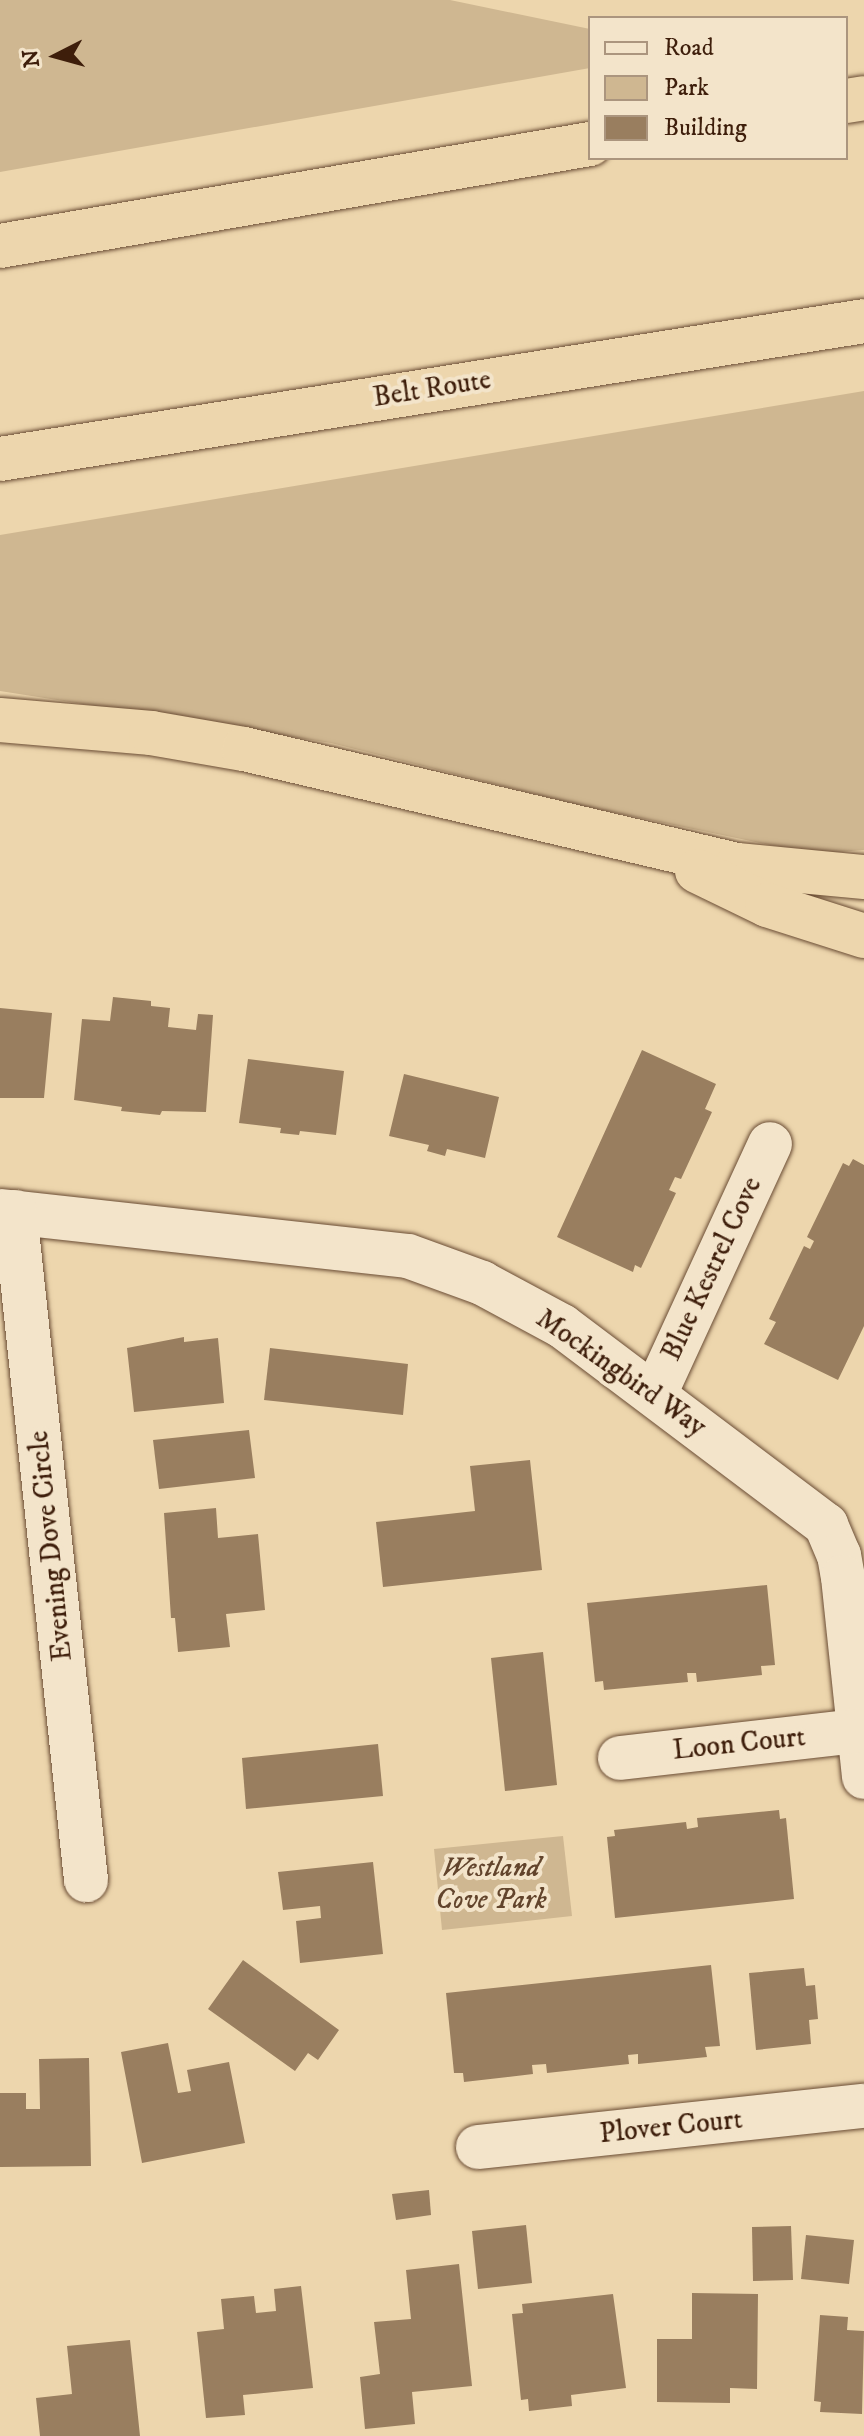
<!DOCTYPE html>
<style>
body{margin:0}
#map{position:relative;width:864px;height:2436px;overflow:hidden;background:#edd6ad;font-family:"IM FELL DW Pica",serif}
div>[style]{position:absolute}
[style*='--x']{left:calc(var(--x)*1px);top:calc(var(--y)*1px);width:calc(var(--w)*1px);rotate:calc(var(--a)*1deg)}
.green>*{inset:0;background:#cfb791}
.building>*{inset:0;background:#997e5f}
.roads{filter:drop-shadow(0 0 2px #6a4c34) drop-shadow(0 0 2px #6a4c34)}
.minor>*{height:44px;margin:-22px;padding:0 22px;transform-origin:22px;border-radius:22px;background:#f3e4ca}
.highway>*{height:44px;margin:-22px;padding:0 22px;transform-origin:22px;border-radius:22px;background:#edd6ad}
span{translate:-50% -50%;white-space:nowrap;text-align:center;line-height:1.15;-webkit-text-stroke:8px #f3e4ca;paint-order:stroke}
.street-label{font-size:28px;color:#3e1e0b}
.park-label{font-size:28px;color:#62442c;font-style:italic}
.legend{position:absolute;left:588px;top:16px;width:260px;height:144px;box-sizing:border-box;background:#f3e4ca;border:2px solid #ab957e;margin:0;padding:10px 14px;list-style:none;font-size:24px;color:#3e1e0b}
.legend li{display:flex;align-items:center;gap:16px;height:40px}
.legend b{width:40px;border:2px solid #ab957e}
.north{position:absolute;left:16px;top:16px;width:80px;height:80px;-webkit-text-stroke:6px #f3e4ca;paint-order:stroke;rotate:264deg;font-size:22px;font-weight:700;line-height:32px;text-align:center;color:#3e1e0b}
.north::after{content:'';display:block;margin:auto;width:28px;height:36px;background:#3e1e0b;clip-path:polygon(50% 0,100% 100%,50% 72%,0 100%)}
</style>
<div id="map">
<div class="green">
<i style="clip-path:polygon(0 0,450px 0,590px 29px,590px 68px,0 172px)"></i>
<i style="clip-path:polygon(864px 391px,864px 850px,813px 854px,583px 806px,331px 743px,0 691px,0 535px)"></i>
<i style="clip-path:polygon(563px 1836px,572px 1916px,442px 1930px,434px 1849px)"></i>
</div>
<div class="building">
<i style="clip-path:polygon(113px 997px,151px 1001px,151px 1006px,170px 1008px,168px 1027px,196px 1030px,198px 1014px,213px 1015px,206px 1112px,162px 1111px,160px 1115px,121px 1111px,122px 1107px,74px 1100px,82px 1019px,110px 1021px)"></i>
<i style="clip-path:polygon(0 1008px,52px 1013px,44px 1098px,0 1098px)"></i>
<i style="clip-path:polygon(642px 1050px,716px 1084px,705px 1109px,712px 1112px,681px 1179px,675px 1177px,669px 1190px,676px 1193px,641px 1268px,635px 1265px,633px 1272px,557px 1237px)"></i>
<i style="clip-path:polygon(248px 1059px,344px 1071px,336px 1135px,300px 1131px,299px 1135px,280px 1133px,281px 1128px,239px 1123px)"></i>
<i style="clip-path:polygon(404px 1074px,499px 1097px,485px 1158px,447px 1149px,445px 1156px,427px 1151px,429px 1145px,389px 1136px)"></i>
<i style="clip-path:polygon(853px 1159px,864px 1165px,864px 1326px,838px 1380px,764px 1344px,776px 1322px,769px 1319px,804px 1246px,810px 1249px,814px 1241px,807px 1237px,843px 1163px,849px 1166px)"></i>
<i style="clip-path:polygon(184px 1337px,184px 1342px,218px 1338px,224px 1403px,134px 1412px,127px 1348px)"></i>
<i style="clip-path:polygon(270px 1348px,408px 1364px,403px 1415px,264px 1400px)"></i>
<i style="clip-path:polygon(249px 1430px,255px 1478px,159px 1489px,153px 1440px)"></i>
<i style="clip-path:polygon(530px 1460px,542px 1570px,383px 1587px,376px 1522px,475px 1511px,470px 1466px)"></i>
<i style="clip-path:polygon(216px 1508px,218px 1538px,258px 1534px,265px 1610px,226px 1614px,230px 1647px,178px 1652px,175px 1618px,171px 1618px,164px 1513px)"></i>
<i style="clip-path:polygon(767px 1585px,775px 1665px,761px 1666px,762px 1675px,697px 1682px,696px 1673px,687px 1673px,688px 1682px,604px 1690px,603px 1681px,595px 1682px,587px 1603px)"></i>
<i style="clip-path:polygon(543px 1652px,557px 1785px,505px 1791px,491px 1658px)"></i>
<i style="clip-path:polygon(378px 1744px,383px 1796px,246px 1809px,242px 1758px)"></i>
<i style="clip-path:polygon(779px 1810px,780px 1819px,786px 1818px,794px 1899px,615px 1918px,607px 1837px,615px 1836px,614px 1830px,686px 1822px,687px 1829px,698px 1827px,697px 1818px)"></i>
<i style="clip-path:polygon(373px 1862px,383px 1954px,300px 1963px,296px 1921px,321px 1918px,320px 1906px,283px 1910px,278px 1872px)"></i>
<i style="clip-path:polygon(243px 1960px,339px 2030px,318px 2060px,308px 2053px,295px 2071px,208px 2009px)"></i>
<i style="clip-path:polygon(711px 1965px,720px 2046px,705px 2047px,707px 2057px,638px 2064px,638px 2054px,628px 2055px,629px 2064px,547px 2073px,546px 2064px,532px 2065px,533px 2074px,464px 2082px,463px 2073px,454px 2073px,446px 1993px)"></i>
<i style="clip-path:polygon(804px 1968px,806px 1986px,815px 1985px,818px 2019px,809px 2020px,811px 2044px,756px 2050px,749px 1973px)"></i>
<i style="clip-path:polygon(168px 2043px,178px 2093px,191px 2091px,187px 2070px,229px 2062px,245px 2143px,142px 2163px,121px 2052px)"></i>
<i style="clip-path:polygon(89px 2058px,91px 2166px,0 2167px,0 2093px,26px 2093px,26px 2109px,40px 2109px,39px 2059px)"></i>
<i style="clip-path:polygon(429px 2190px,431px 2215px,396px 2220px,392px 2194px)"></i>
<i style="clip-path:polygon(526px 2225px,532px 2283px,478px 2289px,472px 2231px)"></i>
<i style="clip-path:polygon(791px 2226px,793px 2280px,753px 2281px,752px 2227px)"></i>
<i style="clip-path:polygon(806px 2235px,854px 2240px,849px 2284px,801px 2279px)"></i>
<i style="clip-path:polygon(459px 2264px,472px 2386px,412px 2392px,415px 2424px,365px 2429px,360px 2377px,380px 2374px,374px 2322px,411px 2319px,406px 2270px)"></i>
<i style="clip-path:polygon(301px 2286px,313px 2388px,243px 2395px,245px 2415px,206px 2418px,197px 2332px,224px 2329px,221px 2299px,254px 2296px,256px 2313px,276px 2311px,274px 2289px)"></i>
<i style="clip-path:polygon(692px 2293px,758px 2294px,757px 2389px,730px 2388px,730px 2403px,657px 2402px,657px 2339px,692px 2339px)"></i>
<i style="clip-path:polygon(613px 2294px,626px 2388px,571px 2395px,572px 2406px,529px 2411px,528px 2399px,521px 2400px,512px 2314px,523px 2313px,522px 2304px)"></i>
<i style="clip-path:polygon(820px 2315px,848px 2317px,847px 2330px,864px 2331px,862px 2414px,820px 2412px,821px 2402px,814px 2401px)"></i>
<i style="clip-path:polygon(130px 2340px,140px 2436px,40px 2436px,36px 2398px,72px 2394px,67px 2346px)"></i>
</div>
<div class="roads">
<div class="minor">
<i style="--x:0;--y:1211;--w:410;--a:6.3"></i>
<i style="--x:408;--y:1256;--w:79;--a:20"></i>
<i style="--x:482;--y:1283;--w:91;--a:28.3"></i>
<i style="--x:562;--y:1326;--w:331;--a:37"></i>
<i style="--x:826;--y:1525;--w:33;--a:67"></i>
<i style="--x:839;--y:1555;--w:22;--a:80"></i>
<i style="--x:843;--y:1577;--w:201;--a:84"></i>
<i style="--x:15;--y:1212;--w:672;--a:83.93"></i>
<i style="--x:655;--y:1394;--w:275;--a:-65.3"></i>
<i style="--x:620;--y:1758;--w:246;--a:-6.5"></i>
<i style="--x:478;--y:2147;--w:388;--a:-6.1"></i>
</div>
<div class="highway">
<i style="--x:846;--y:101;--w:18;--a:-9"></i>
<i style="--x:0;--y:246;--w:599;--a:-9.81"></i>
<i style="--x:0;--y:459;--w:875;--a:-9.07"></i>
<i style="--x:0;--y:720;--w:152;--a:4.9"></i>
<i style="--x:151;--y:733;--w:94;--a:9.8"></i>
<i style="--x:244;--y:749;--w:506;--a:13.24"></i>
<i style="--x:737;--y:865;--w:128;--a:5.4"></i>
<i style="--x:697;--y:871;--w:78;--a:25.9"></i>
<i style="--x:767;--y:905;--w:102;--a:17.7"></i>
</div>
</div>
<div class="street-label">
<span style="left:432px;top:389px;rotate:-9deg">Belt Route</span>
<span style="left:712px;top:1269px;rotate:-65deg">Blue Kestrel Cove</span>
<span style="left:621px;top:1373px;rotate:35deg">Mockingbird Way</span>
<span style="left:51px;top:1546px;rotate:-96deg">Evening Dove Circle</span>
<span style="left:739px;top:1744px;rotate:-6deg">Loon Court</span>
<span style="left:671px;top:2127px;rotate:-6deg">Plover Court</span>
</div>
<div class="park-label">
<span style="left:491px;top:1884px">Westland<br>Cove Park</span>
</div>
<ul class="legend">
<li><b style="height:10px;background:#f3e4ca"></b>Road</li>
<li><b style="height:22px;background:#cfb791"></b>Park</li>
<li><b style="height:22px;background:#997e5f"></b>Building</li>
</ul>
<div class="north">N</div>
</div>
